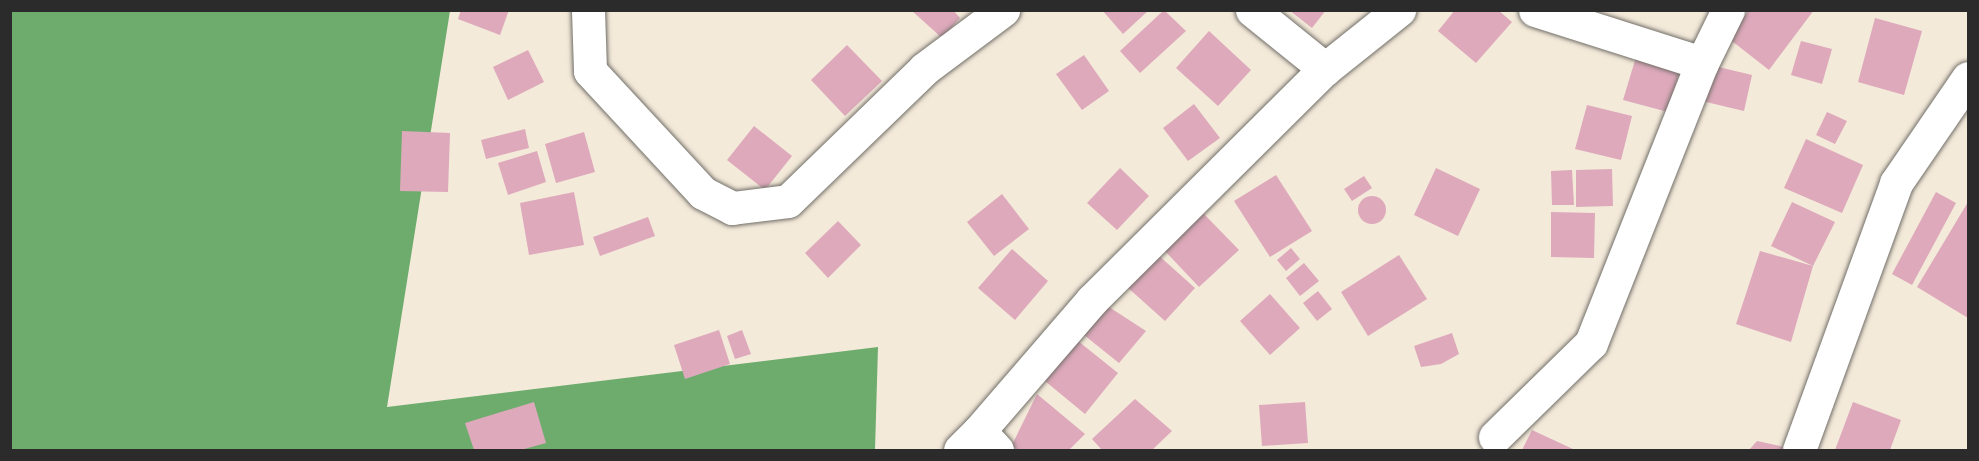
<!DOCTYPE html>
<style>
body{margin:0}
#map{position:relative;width:1979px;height:461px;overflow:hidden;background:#f4eada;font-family:Caveat,sans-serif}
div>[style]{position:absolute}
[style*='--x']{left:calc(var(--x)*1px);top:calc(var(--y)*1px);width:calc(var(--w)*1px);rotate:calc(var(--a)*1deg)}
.forest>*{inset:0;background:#6eac6e}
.building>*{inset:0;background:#dda9bb}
.round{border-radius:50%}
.roads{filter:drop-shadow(0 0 2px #716e68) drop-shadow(0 0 2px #716e68)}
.minor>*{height:33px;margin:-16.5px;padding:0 16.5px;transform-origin:16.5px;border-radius:16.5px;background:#fff}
span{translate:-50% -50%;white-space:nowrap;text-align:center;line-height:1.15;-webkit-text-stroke:5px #f6f6f2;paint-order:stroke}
.frame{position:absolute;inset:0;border:12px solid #2b2b2b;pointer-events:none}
</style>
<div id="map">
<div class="forest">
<i style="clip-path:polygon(10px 11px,450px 11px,387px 407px,878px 347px,875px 450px,11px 450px)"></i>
</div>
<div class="building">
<i style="clip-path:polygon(461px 10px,509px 10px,500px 35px,458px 19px)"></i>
<i style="clip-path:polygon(911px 10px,953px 10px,960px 18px,942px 38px)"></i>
<i style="clip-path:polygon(1102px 10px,1149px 10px,1123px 34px)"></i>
<i style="clip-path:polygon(1164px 10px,1186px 31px,1140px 73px,1120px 51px)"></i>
<i style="clip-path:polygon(1289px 10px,1326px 10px,1312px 28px)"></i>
<i style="clip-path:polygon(1455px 10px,1498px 10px,1512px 22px,1476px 63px,1438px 31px)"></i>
<i style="clip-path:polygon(1749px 10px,1814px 10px,1769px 70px,1728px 38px)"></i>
<i style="clip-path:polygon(1875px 18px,1922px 31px,1904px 95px,1858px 82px)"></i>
<i style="clip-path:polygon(1209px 31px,1251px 70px,1218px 106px,1176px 68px)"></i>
<i style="clip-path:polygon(1801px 41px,1832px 49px,1822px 84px,1791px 75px)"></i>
<i style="clip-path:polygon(847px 45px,882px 81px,845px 116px,811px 80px)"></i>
<i style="clip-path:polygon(528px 50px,544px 82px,508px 100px,493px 67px)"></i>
<i style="clip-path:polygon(1084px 55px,1109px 91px,1082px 110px,1056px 74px)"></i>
<i style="clip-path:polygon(1636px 57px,1680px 69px,1668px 112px,1623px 100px)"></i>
<i style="clip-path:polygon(1710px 65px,1752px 75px,1744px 111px,1702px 101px)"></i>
<i style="clip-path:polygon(1194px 104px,1220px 138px,1188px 161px,1163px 128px)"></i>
<i style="clip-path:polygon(1587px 105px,1632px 116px,1621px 160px,1575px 149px)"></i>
<i style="clip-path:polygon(1827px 112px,1847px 121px,1835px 144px,1816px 135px)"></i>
<i style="clip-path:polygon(754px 126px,792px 156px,765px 190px,727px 160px)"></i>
<i style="clip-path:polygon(525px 129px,529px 148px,486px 159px,481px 140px)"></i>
<i style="clip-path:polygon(402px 131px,450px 133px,448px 192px,400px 191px)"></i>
<i style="clip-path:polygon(584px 132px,595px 172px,556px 183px,545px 144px)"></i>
<i style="clip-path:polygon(1806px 139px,1863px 165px,1842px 213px,1784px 188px)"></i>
<i style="clip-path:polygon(537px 151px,546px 182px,508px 195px,498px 163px)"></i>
<i style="clip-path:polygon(1120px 168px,1149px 196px,1117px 230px,1087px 203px)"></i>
<i style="clip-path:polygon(1436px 168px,1480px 189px,1458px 236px,1414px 215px)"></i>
<i style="clip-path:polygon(1612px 169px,1613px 206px,1576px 207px,1576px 170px)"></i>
<i style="clip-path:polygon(1572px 170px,1574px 205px,1552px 205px,1551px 171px)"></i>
<i style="clip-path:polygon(1276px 175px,1312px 231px,1270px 257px,1234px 201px)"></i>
<i style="clip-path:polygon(1364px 176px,1372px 188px,1352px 201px,1344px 189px)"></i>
<i style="clip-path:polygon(574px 192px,584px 245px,529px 255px,520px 203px)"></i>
<i style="clip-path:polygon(1936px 192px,1956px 203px,1912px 285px,1892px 274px)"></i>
<i style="clip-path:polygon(1002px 194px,1029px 229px,994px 256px,967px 222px)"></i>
<i class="round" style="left:1358px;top:196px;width:28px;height:28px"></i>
<i style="clip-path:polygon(1792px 202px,1835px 222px,1813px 266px,1791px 342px,1736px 324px,1760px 251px,1813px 266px,1771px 246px)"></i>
<i style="clip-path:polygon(1968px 202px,1968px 318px,1917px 287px)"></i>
<i style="clip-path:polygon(1551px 212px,1595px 213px,1594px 258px,1551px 257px)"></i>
<i style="clip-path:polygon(1203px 213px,1239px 250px,1199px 287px,1164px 250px)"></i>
<i style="clip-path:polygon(648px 217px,655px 236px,600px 256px,593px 237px)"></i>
<i style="clip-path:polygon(838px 221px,861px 245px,828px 278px,805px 253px)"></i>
<i style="clip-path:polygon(1291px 248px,1300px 259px,1286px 271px,1277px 260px)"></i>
<i style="clip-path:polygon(1012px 249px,1048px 281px,1015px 320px,978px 288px)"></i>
<i style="clip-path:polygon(1157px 254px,1195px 288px,1165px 321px,1126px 286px)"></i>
<i style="clip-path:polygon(1399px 255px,1427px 299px,1368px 336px,1341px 292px)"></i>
<i style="clip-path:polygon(1304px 263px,1319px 281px,1300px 296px,1286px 278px)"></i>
<i style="clip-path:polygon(1318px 291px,1332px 309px,1317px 321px,1303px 303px)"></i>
<i style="clip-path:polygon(1270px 294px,1300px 328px,1270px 355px,1240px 321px)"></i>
<i style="clip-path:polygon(1109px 307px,1146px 331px,1119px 363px,1084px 335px)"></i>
<i style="clip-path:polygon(719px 330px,730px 364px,685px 379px,674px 345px)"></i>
<i style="clip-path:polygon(742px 330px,751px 354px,735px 359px,727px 336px)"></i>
<i style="clip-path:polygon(1452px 333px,1459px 354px,1441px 364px,1421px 367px,1414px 346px)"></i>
<i style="clip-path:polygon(1078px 341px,1118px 373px,1085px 414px,1045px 381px)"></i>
<i style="clip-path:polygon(1037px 394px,1085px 434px,1069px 450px,1017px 450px,1012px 445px)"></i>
<i style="clip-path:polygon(1135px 399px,1172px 431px,1152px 450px,1102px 450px,1092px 439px)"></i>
<i style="clip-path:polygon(534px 402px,546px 443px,521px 450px,474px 450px,465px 423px)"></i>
<i style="clip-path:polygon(1305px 402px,1308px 443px,1262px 446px,1259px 405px)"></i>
<i style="clip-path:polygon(1853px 402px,1901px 420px,1890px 450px,1835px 450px)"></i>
<i style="clip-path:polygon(1532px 430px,1575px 450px,1522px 450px)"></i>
<i style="clip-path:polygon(1757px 441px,1784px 447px,1783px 450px,1749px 450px)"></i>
</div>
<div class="roads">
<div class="minor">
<i style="--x:588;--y:10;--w:61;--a:88.1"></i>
<i style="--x:590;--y:71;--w:166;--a:47.2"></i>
<i style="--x:703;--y:193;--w:33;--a:27"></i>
<i style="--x:732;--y:208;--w:56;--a:-7.1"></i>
<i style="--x:788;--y:201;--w:190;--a:-44.1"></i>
<i style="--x:924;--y:69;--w:99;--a:-36.8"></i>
<i style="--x:1252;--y:10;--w:94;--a:38.9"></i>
<i style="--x:1535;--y:10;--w:175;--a:17.6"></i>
<i style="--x:1495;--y:437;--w:134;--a:-44.4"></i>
<i style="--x:1591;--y:343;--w:301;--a:-68.4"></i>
<i style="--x:1702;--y:63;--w:59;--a:-63.9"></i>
<i style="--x:960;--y:450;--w:27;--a:-45"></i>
<i style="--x:997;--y:450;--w:26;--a:-133"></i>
<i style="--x:979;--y:431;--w:173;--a:-49.2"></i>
<i style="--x:1092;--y:300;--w:328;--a:-44.8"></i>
<i style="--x:1325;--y:69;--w:95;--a:-38.6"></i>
<i style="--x:1799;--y:450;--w:284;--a:-70"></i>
<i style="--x:1896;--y:183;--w:127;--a:-55.6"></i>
</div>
</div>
<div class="frame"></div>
</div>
